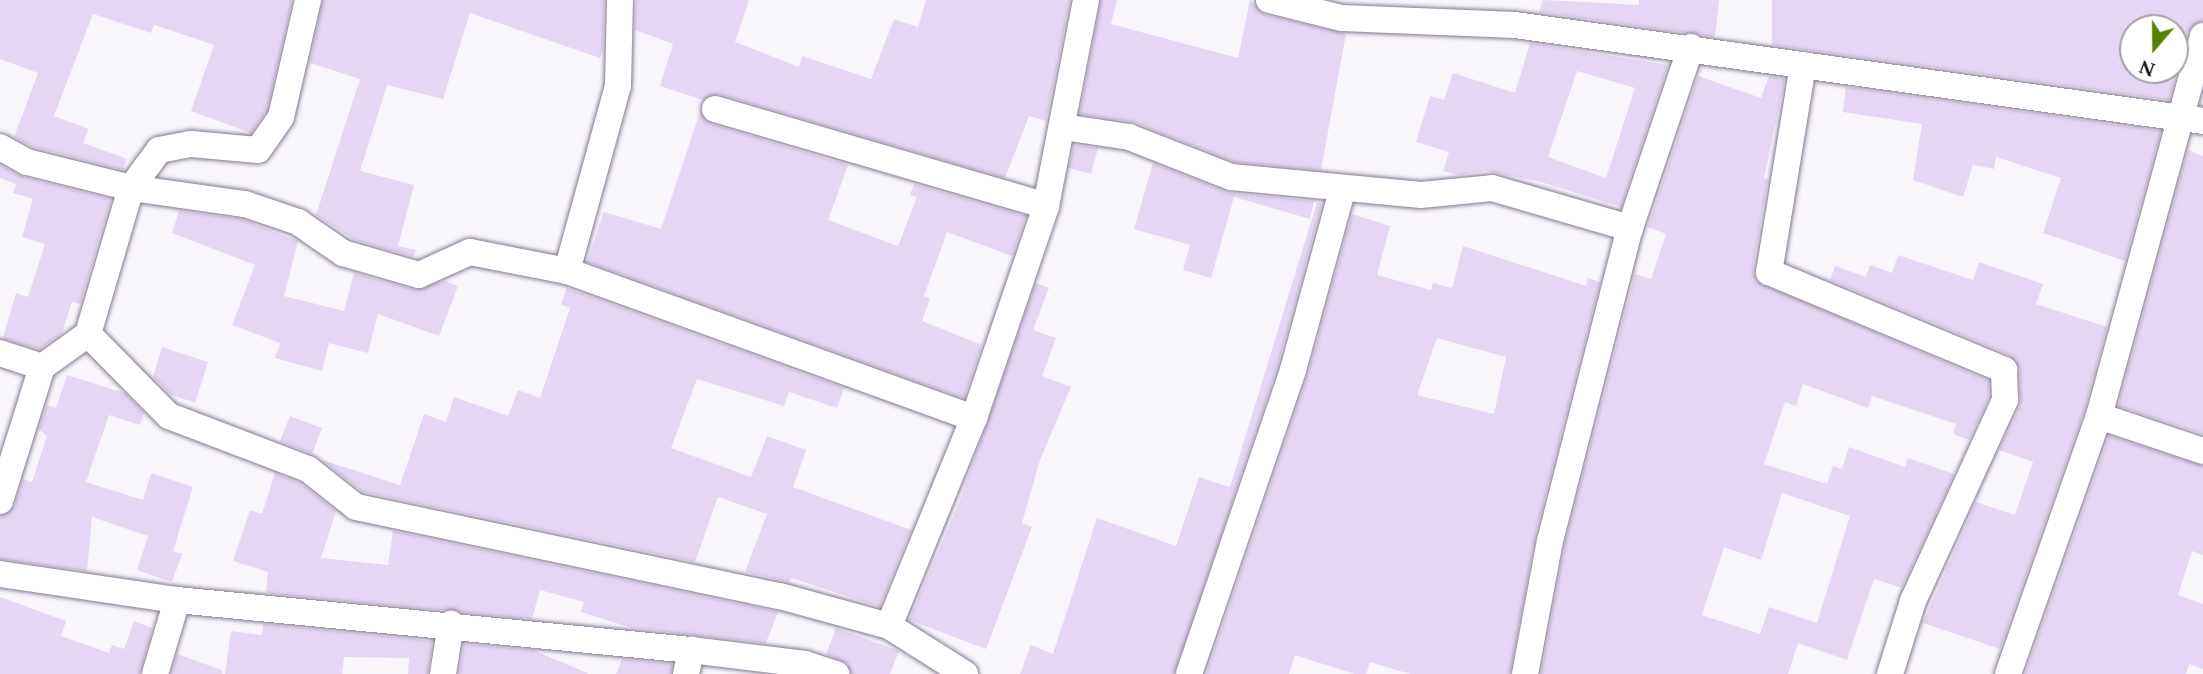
<!DOCTYPE html>
<style>
body{margin:0}
#map{position:relative;width:2203px;height:674px;overflow:hidden;background:#f8f6fb;font-family:Spectral,serif}
div>[style]{position:absolute}
[style*='--x']{left:calc(var(--x)*1px);top:calc(var(--y)*1px);width:calc(var(--w)*1px);rotate:calc(var(--a)*1deg)}
.building>*{inset:0;background:#e5d7f3}
.roads{filter:drop-shadow(0 0 2px #857891) drop-shadow(0 0 2px #857891)}
.street>*{height:26px;margin:-13px;padding:0 13px;transform-origin:13px;border-radius:13px;background:#fff}
span{translate:-50% -50%;white-space:nowrap;text-align:center;line-height:1.15;-webkit-text-stroke:6px #fff;paint-order:stroke}
.north{position:absolute;left:2119px;top:14px;width:70px;height:70px;box-sizing:border-box;background:#fff;border:2px solid #a19fa2;border-radius:50%;rotate:200deg;font-size:19px;font-weight:700;line-height:28px;text-align:center;color:#130e17}
.north::after{content:'';display:block;margin:auto;width:24px;height:32px;background:#588002;clip-path:polygon(50% 0,100% 100%,50% 72%,0 100%)}
</style>
<div id="map">
<div class="building">
<i style="clip-path:polygon(0 0,292px 0,267px 110px,251px 133px,191px 111px,214px 45px,154px 25px,151px 33px,93px 14px,54px 116px,89px 129px,83px 143px,127px 159px,123px 170px,33px 147px,14px 137px,38px 73px,0 59px)"></i>
<i style="clip-path:polygon(323px 0,604px 0,603px 49px,600px 58px,470px 13px,443px 99px,387px 85px,360px 171px,414px 185px,398px 246px,416px 250px,414px 257px,355px 240px,316px 215px,360px 79px,310px 63px)"></i>
<i style="clip-path:polygon(636px 0,749px 0,735px 42px,799px 67px,802px 56px,871px 79px,894px 19px,918px 27px,926px 0,1070px 0,1046px 121px,1029px 116px,1005px 178px,719px 94px,703px 100px,660px 86px,673px 44px,635px 30px)"></i>
<i style="clip-path:polygon(1101px 0,1117px 0,1111px 24px,1238px 58px,1250px 0,1265px 15px,1346px 34px,1321px 170px,1235px 162px,1134px 122px,1080px 114px)"></i>
<i style="clip-path:polygon(1543px 0,1639px 5px,1639px 0,1719px 0,1715px 37px,1539px 12px)"></i>
<i style="clip-path:polygon(evenodd,1772px 0,2203px 0,2203px 21px,2188px 31px,2169px 100px,1772px 45px,1772px 0,2133px 28px,2175px 28px,2175px 70px,2133px 70px,2133px 28px)"></i>
<i style="clip-path:polygon(evenodd,1530px 43px,1668px 65px,1621px 207px,1541px 182px,1486px 171px,1459px 175px,1443px 171px,1449px 152px,1416px 142px,1430px 96px,1444px 100px,1453px 73px,1515px 93px,1530px 43px,1577px 71px,1635px 88px,1606px 178px,1548px 157px,1577px 71px)"></i>
<i style="clip-path:polygon(evenodd,1698px 76px,1761px 98px,1769px 76px,1785px 79px,1764px 178px,1768px 179px,1753px 269px,1757px 282px,1989px 381px,1989px 397px,1969px 440px,1953px 434px,1956px 424px,1872px 396px,1868px 408px,1803px 384px,1796px 406px,1785px 402px,1764px 464px,1827px 484px,1833px 466px,1842px 469px,1849px 447px,1905px 467px,1908px 458px,1954px 474px,1902px 588px,1874px 579px,1847px 660px,1798px 643px,1788px 674px,1541px 674px,1565px 544px,1635px 274px,1651px 279px,1666px 234px,1648px 227px,1698px 76px,1782px 493px,1850px 516px,1817px 623px,1769px 607px,1760px 634px,1702px 615px,1724px 547px,1761px 560px,1782px 493px)"></i>
<i style="clip-path:polygon(1846px 87px,2161px 131px,2125px 261px,2043px 233px,2061px 178px,1996px 157px,1994px 169px,1973px 165px,1963px 197px,1913px 180px,1922px 124px,1843px 112px)"></i>
<i style="clip-path:polygon(700px 112px,711px 124px,848px 165px,828px 220px,898px 246px,917px 197px,910px 195px,914px 184px,1026px 216px,1012px 256px,947px 232px,924px 296px,930px 298px,922px 321px,982px 345px,964px 398px,587px 262px,604px 212px,661px 229px)"></i>
<i style="clip-path:polygon(1074px 145px,1098px 148px,1091px 174px,1069px 168px)"></i>
<i style="clip-path:polygon(2188px 150px,2203px 156px,2203px 434px,2118px 406px)"></i>
<i style="clip-path:polygon(1153px 163px,1229px 193px,1314px 201px,1310px 219px,1234px 197px,1211px 278px,1183px 270px,1190px 245px,1134px 229px)"></i>
<i style="clip-path:polygon(0 165px,23px 177px,111px 199px,80px 304px,72px 302px,62px 333px,39px 350px,3px 338px,16px 293px,28px 297px,45px 244px,22px 237px,33px 199px,13px 193px,16px 184px,0 178px)"></i>
<i style="clip-path:polygon(1317px 202px,1322px 204px,1278px 365px,1174px 674px,1020px 674px,1031px 645px,1053px 654px,1097px 518px,1176px 546px,1199px 477px,1230px 487px)"></i>
<i style="clip-path:polygon(179px 211px,241px 219px,298px 241px,284px 296px,344px 311px,354px 273px,415px 290px,445px 281px,458px 286px,439px 336px,378px 314px,368px 353px,329px 343px,322px 371px,275px 358px,280px 343px,232px 325px,255px 265px,172px 233px)"></i>
<i style="clip-path:polygon(evenodd,1352px 214px,1390px 226px,1377px 275px,1431px 290px,1433px 283px,1452px 288px,1463px 246px,1586px 286px,1588px 278px,1600px 282px,1535px 537px,1510px 674px,1410px 674px,1370px 662px,1366px 674px,1354px 674px,1295px 655px,1289px 674px,1206px 674px,1308px 375px,1352px 214px,1437px 338px,1506px 357px,1494px 414px,1417px 395px,1437px 338px)"></i>
<i style="clip-path:polygon(1898px 255px,1973px 280px,1979px 262px,2043px 284px,2036px 304px,2107px 327px,2084px 411px,2000px 649px,1923px 623px,1976px 502px,2015px 515px,2033px 462px,1999px 450px,2020px 406px,2020px 369px,2010px 355px,1830px 280px,1835px 266px,1866px 277px,1870px 265px,1892px 273px)"></i>
<i style="clip-path:polygon(1036px 283px,1049px 288px,1033px 330px,1056px 338px,1042px 376px,1071px 387px,1040px 460px,1022px 523px,1032px 527px,986px 649px,909px 620px,959px 503px)"></i>
<i style="clip-path:polygon(567px 288px,844px 388px,837px 408px,789px 392px,784px 406px,697px 379px,671px 448px,751px 477px,767px 436px,806px 450px,793px 487px,911px 530px,880px 607px,791px 578px,789px 582px,745px 572px,767px 514px,718px 497px,695px 562px,363px 492px,322px 460px,400px 485px,424px 414px,446px 422px,454px 397px,508px 416px,518px 390px,540px 398px,570px 308px,561px 305px)"></i>
<i style="clip-path:polygon(162px 347px,208px 362px,195px 403px,170px 394px,153px 377px)"></i>
<i style="clip-path:polygon(67px 375px,125px 393px,144px 413px,140px 425px,109px 415px,86px 482px,143px 500px,151px 473px,193px 487px,173px 551px,182px 554px,172px 582px,137px 570px,148px 536px,92px 517px,87px 571px,0 559px,0 516px,15px 506px,23px 479px,32px 482px,47px 436px,39px 429px,47px 405px,56px 408px)"></i>
<i style="clip-path:polygon(290px 416px,322px 428px,312px 454px,280px 441px)"></i>
<i style="clip-path:polygon(2109px 436px,2203px 466px,2203px 555px,2192px 551px,2178px 595px,2203px 604px,2203px 669px,2189px 664px,2186px 674px,2025px 674px)"></i>
<i style="clip-path:polygon(275px 473px,300px 483px,336px 511px,321px 558px,388px 565px,393px 531px,778px 612px,766px 643px,632px 628px,581px 612px,584px 602px,540px 590px,532px 619px,266px 593px,268px 572px,233px 561px,250px 510px,262px 514px)"></i>
<i style="clip-path:polygon(0 597px,66px 621px,61px 636px,109px 653px,112px 645px,124px 649px,134px 621px,152px 628px,140px 674px,0 674px)"></i>
<i style="clip-path:polygon(263px 624px,432px 641px,428px 674px,408px 674px,409px 658px,344px 657px,342px 674px,225px 674px,231px 631px,262px 635px)"></i>
<i style="clip-path:polygon(836px 628px,899px 651px,890px 674px,851px 674px,847px 663px,826px 654px)"></i>
<i style="clip-path:polygon(464px 644px,533px 650px,590px 674px,459px 674px)"></i>
<i style="clip-path:polygon(177px 654px,222px 670px,222px 674px,171px 674px)"></i>
<i style="clip-path:polygon(622px 659px,672px 664px,671px 674px,616px 674px)"></i>
</div>
<div class="roads">
<div class="street">
<i style="--x:1269;--y:0;--w:75;--a:13.9"></i>
<i style="--x:1342;--y:18;--w:173;--a:2.3"></i>
<i style="--x:1515;--y:25;--w:695;--a:7.94"></i>
<i style="--x:1803;--y:65;--w:210;--a:99.3"></i>
<i style="--x:1769;--y:272;--w:255;--a:22.6"></i>
<i style="--x:2004;--y:370;--w:30;--a:88"></i>
<i style="--x:2005;--y:400;--w:221;--a:114.6"></i>
<i style="--x:1913;--y:601;--w:77;--a:107.5"></i>
<i style="--x:715;--y:109;--w:345;--a:16.3"></i>
<i style="--x:1063;--y:127;--w:67;--a:8.6"></i>
<i style="--x:1129;--y:137;--w:110;--a:21.4"></i>
<i style="--x:1231;--y:177;--w:191;--a:5.4"></i>
<i style="--x:1421;--y:195;--w:71;--a:-5.6"></i>
<i style="--x:1492;--y:188;--w:144;--a:16.2"></i>
<i style="--x:0;--y:147;--w:31;--a:29"></i>
<i style="--x:27;--y:162;--w:107;--a:14"></i>
<i style="--x:131;--y:188;--w:115;--a:8"></i>
<i style="--x:245;--y:204;--w:56;--a:18.8"></i>
<i style="--x:298;--y:222;--w:55;--a:34.6"></i>
<i style="--x:343;--y:253;--w:79;--a:16.1"></i>
<i style="--x:419;--y:275;--w:56;--a:-24.3"></i>
<i style="--x:470;--y:252;--w:99;--a:11.1"></i>
<i style="--x:567;--y:271;--w:433;--a:19.9"></i>
<i style="--x:567;--y:271;--w:192;--a:-74.6"></i>
<i style="--x:618;--y:86;--w:86;--a:-88.7"></i>
<i style="--x:88;--y:334;--w:115;--a:45.4"></i>
<i style="--x:169;--y:416;--w:149;--a:20.9"></i>
<i style="--x:308;--y:469;--w:61;--a:38.4"></i>
<i style="--x:356;--y:507;--w:433;--a:11.9"></i>
<i style="--x:780;--y:596;--w:113;--a:15.4"></i>
<i style="--x:889;--y:626;--w:90;--a:32.3"></i>
<i style="--x:0;--y:353;--w:44;--a:18.4"></i>
<i style="--x:2099;--y:416;--w:110;--a:18.6"></i>
<i style="--x:0;--y:501;--w:140;--a:-72.6"></i>
<i style="--x:42;--y:367;--w:57;--a:-35.7"></i>
<i style="--x:88;--y:334;--w:152;--a:-73.6"></i>
<i style="--x:131;--y:188;--w:47;--a:-53.6"></i>
<i style="--x:159;--y:150;--w:33;--a:-11"></i>
<i style="--x:191;--y:144;--w:67;--a:5.1"></i>
<i style="--x:258;--y:150;--w:40;--a:-55.1"></i>
<i style="--x:281;--y:117;--w:120;--a:-77"></i>
<i style="--x:0;--y:574;--w:179;--a:8.4"></i>
<i style="--x:177;--y:600;--w:516;--a:5.56"></i>
<i style="--x:691;--y:650;--w:115;--a:7"></i>
<i style="--x:805;--y:664;--w:33;--a:18"></i>
<i style="--x:889;--y:626;--w:225;--a:-67.8"></i>
<i style="--x:974;--y:418;--w:224;--a:-71.2"></i>
<i style="--x:1046;--y:206;--w:210;--a:-79"></i>
<i style="--x:155;--y:674;--w:77;--a:-73.4"></i>
<i style="--x:443;--y:674;--w:51;--a:-80.9"></i>
<i style="--x:686;--y:674;--w:25;--a:-78"></i>
<i style="--x:1189;--y:674;--w:321;--a:-71.1"></i>
<i style="--x:1293;--y:370;--w:186;--a:-74.7"></i>
<i style="--x:1525;--y:674;--w:135;--a:-79.4"></i>
<i style="--x:1550;--y:541;--w:323;--a:-75.7"></i>
<i style="--x:1630;--y:228;--w:191;--a:-71.4"></i>
<i style="--x:2008;--y:674;--w:274;--a:-70.6"></i>
<i style="--x:2099;--y:416;--w:394;--a:-74.7"></i>
</div>
</div>
<div class="north">N</div>
</div>
